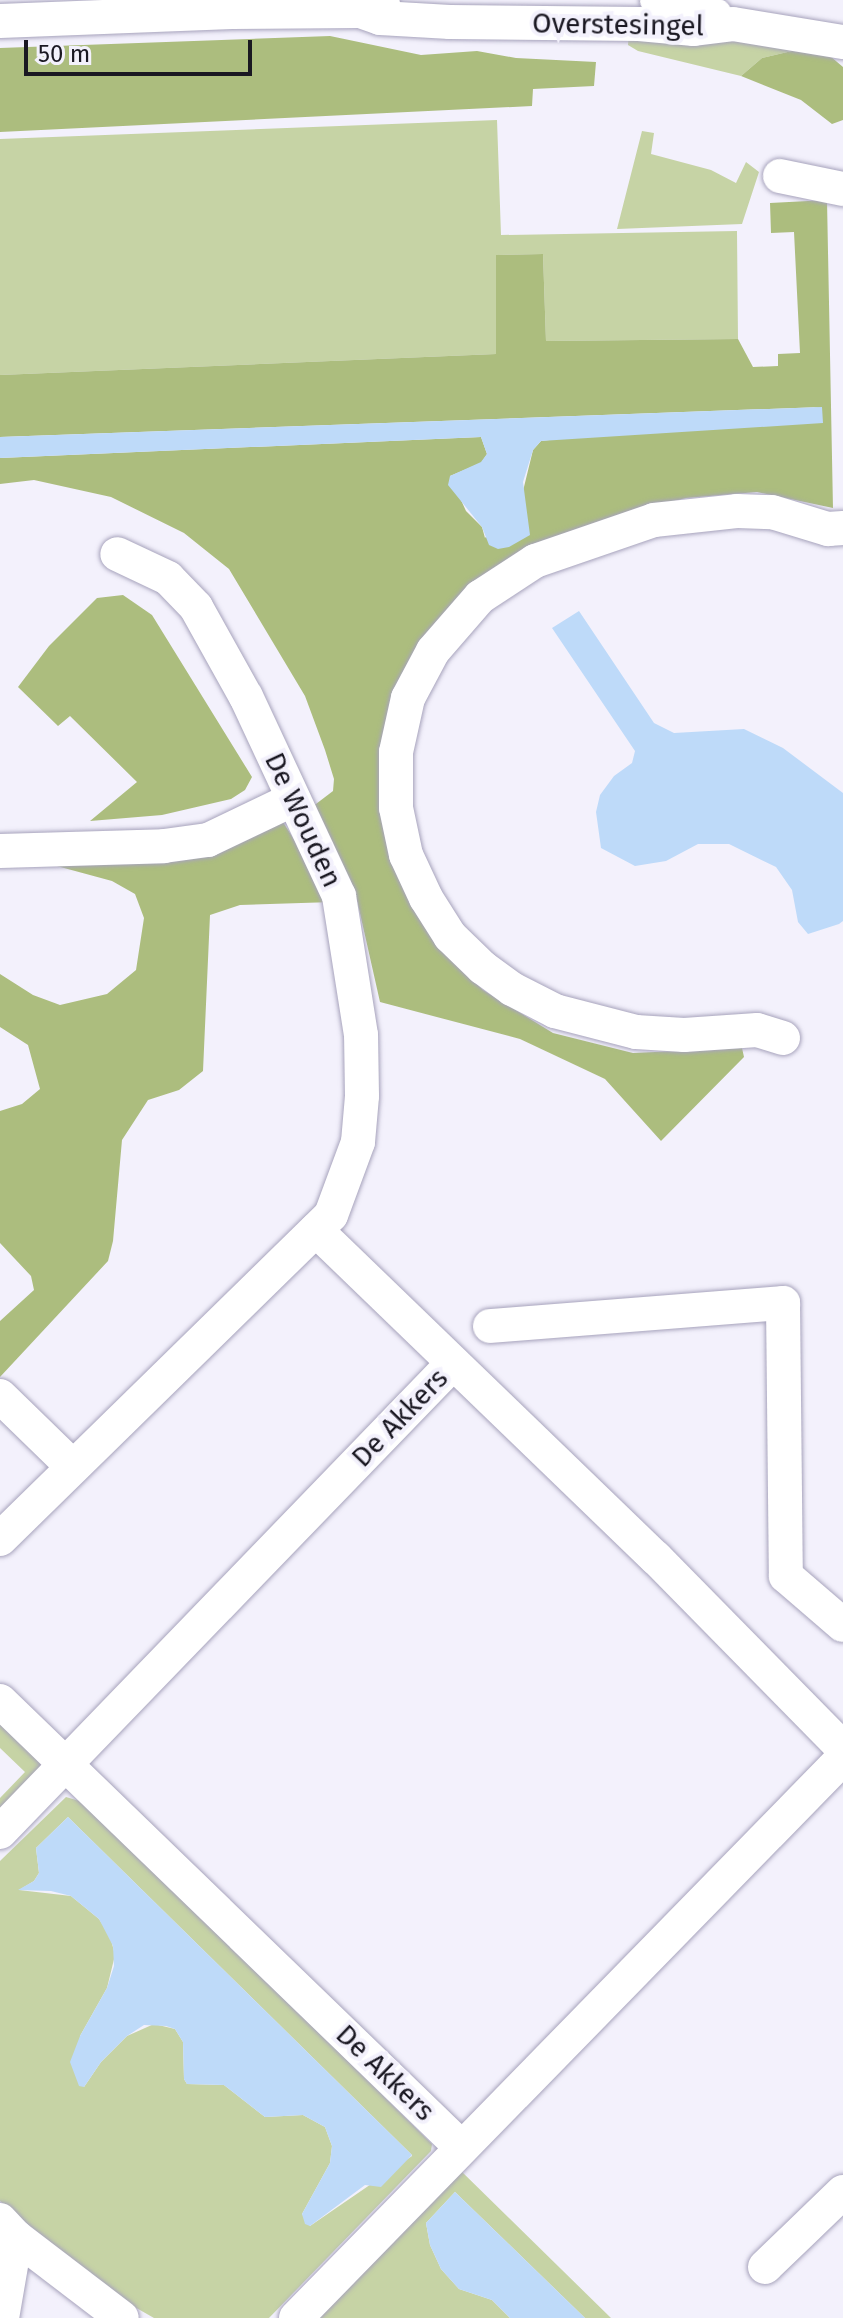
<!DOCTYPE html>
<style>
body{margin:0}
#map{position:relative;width:843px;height:2318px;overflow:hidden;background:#f3f1fc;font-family:"Fira Sans",sans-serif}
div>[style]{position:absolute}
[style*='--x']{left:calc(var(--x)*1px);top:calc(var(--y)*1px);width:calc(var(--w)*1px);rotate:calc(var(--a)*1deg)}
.green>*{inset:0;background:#c6d3a5}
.forest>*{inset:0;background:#acbd7e}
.water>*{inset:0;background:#bedaf9}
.roads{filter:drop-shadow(0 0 2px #a7a3bc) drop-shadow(0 0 2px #a7a3bc)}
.minor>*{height:34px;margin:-17px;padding:0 17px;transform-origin:17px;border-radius:17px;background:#fff}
span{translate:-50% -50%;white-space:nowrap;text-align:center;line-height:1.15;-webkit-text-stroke:8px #f3f1fc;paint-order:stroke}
.street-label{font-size:28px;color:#1a1822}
.scale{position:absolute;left:24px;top:40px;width:228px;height:36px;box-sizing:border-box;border:4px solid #1a1822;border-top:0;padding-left:10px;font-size:24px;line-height:28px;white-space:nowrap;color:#1a1822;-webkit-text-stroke:6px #f3f1fc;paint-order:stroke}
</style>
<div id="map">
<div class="green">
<i style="clip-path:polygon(629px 31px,711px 37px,796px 50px,762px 58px,741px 76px,638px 51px,628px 45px)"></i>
<i style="clip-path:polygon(497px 120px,501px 235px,737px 231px,738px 339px,546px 341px,543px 254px,497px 255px,496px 354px,0 375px,0 139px)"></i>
<i style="clip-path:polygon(642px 131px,654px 133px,651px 154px,711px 170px,736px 183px,746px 162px,759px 172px,742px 224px,617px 229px)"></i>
<i style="clip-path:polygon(0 1719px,42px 1761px,39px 1772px,0 1813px,0 1798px,25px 1772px,0 1748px)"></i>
<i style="clip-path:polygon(evenodd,66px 1797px,86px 1803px,432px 2144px,431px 2151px,269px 2318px,154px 2318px,110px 2293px,0 2201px,0 1861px,66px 1797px,68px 1817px,412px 2155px,412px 2156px,310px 2226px,302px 2214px,330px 2163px,332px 2146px,325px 2127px,303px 2115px,265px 2117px,224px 2085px,187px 2084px,184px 2079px,183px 2042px,175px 2029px,154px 2024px,127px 2036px,101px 2062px,84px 2087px,80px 2036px,107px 1988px,115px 1955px,110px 1936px,99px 1919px,71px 1896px,19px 1890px,34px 1881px,39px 1873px,36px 1848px,68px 1817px)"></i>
<i style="clip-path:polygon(459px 2169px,611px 2318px,585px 2318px,455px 2192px,426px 2223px,430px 2245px,441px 2269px,459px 2289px,492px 2300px,510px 2318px,314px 2318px)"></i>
</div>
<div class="forest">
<i style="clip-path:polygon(330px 36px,421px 55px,477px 51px,516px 58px,596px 62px,594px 86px,533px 89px,532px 106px,0 132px,0 48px)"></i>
<i style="clip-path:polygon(796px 50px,830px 56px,843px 67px,843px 120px,832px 124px,801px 100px,741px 76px,762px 58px)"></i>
<i style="clip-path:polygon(827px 200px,833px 508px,757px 492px,686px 498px,613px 517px,420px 645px,392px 692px,384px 738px,447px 954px,483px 990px,553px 1033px,633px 1053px,742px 1048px,744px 1057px,661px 1141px,605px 1079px,520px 1039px,380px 1002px,357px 900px,312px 807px,333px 791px,334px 779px,325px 750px,305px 696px,229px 569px,184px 533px,111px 497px,34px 480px,0 484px,0 458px,481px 437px,487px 454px,481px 463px,450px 476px,466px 511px,482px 527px,485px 538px,523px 491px,533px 450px,541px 441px,822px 407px,0 437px,0 375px,496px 354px,496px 255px,543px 254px,546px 341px,738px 339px,753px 367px,778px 366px,778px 354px,800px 353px,794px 232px,771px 233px,770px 203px)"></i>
<i style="clip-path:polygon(123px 595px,152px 615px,252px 777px,245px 790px,231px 799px,162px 815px,90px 821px,137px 782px,70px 716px,58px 726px,18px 687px,49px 646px,97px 598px)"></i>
<i style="clip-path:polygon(273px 806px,333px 902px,240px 905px,210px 915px,203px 1071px,179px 1090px,148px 1100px,122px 1140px,113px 1241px,108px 1261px,0 1377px,0 1321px,34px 1290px,31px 1276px,0 1243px,0 1111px,22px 1104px,40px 1089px,28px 1045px,0 1027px,0 974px,33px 995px,60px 1005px,107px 994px,136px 970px,144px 918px,135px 894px,112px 881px,42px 862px,197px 830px)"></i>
</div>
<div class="water">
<i style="clip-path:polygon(822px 407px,823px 423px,541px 441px,533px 450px,523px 482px,530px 535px,509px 547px,498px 549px,489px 545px,482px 527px,448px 485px,450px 476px,481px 462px,487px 454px,481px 437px,0 458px,0 437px)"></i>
<i style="clip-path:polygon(579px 611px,654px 723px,674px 733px,744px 729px,783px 748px,843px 793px,843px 921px,839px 924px,808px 934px,798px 922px,792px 890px,776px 867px,729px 844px,698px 844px,666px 861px,635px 866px,601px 848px,596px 812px,600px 795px,614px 776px,632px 763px,635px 751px,552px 628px)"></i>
<i style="clip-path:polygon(68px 1817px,412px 2155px,381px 2187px,365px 2185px,310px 2226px,305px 2224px,302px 2214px,330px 2163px,332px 2146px,325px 2127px,303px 2115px,265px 2117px,224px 2085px,187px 2084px,184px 2079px,183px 2042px,175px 2029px,166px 2026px,144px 2025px,127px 2036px,101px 2062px,84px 2087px,79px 2086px,70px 2062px,80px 2036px,107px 1988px,114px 1966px,113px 1946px,99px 1919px,71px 1896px,51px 1891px,18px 1890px,34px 1881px,39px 1873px,36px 1848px)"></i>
<i style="clip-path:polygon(455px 2192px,585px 2318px,510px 2318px,492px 2300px,459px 2289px,441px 2269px,430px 2245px,426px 2223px)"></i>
</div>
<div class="roads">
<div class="minor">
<i style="--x:657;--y:0;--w:60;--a:14.5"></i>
<i style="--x:360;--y:11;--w:21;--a:19"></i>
<i style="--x:380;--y:18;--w:70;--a:3.3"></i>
<i style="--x:450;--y:22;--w:189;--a:0.6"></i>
<i style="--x:639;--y:24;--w:55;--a:5.2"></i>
<i style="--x:694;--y:29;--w:39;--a:-7"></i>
<i style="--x:733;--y:24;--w:111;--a:9.3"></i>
<i style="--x:0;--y:21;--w:232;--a:-2.2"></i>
<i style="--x:232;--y:12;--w:128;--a:-0.4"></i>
<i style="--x:360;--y:11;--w:24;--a:-15"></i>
<i style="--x:780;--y:176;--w:64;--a:11.7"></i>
<i style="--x:0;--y:851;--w:164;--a:-1.7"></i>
<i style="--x:164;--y:846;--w:44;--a:-7.8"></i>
<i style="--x:208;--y:840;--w:93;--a:-25.5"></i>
<i style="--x:783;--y:1038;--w:27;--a:-163"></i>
<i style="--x:757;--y:1030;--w:73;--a:176.1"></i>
<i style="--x:684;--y:1035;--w:48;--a:-176.4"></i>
<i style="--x:636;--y:1032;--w:84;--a:-165.5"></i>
<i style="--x:555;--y:1011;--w:48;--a:-152.9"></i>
<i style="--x:512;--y:989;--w:36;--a:-144"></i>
<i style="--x:483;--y:968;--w:46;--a:-135.9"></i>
<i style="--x:450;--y:936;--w:45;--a:-122.3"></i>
<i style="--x:426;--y:898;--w:47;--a:-114.9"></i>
<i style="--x:406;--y:855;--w:48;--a:-102"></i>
<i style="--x:396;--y:808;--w:56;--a:-90"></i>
<i style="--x:396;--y:752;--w:55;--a:-77.5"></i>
<i style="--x:408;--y:698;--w:53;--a:-62"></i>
<i style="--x:433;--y:651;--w:72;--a:-49"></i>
<i style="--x:480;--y:597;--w:66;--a:-33.2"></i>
<i style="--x:535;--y:561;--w:126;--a:-19"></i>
<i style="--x:654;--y:520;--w:83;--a:-6.2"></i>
<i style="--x:737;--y:511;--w:35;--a:2"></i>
<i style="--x:772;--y:512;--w:59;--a:16.9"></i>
<i style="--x:828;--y:529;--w:15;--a:-4"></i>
<i style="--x:316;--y:1230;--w:472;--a:44"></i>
<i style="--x:656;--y:1558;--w:267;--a:45.5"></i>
<i style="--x:490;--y:1326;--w:294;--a:-4.5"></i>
<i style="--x:783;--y:1303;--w:273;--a:89.4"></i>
<i style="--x:786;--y:1576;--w:75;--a:40.7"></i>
<i style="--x:0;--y:1396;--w:100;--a:44.2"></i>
<i style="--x:0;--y:1539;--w:463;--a:-44.4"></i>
<i style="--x:331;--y:1215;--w:78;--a:-69.7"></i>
<i style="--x:358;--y:1142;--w:46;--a:-85"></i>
<i style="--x:362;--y:1096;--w:61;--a:-90.9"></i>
<i style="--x:361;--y:1035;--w:141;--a:-99"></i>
<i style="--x:339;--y:896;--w:220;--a:-115"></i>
<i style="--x:246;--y:697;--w:103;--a:-119.1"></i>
<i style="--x:196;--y:607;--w:40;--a:-134"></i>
<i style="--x:168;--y:578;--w:56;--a:-154.8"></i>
<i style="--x:0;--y:1701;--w:641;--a:44.05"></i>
<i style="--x:0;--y:1832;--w:652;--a:-45.99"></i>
<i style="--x:0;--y:2220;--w:23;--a:47"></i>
<i style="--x:16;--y:2237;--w:133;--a:37.4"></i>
<i style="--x:765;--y:2267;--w:108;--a:-43.9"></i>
<i style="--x:2;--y:2318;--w:82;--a:-80.2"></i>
<i style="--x:296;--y:2318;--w:783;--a:-45.67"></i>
</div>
</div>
<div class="street-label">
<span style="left:618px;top:25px;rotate:1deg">Overstesingel</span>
<span style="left:303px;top:820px;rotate:65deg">De Wouden</span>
<span style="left:400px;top:1418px;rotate:-46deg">De Akkers</span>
<span style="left:385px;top:2073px;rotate:44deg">De Akkers</span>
</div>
<div class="scale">50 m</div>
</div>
